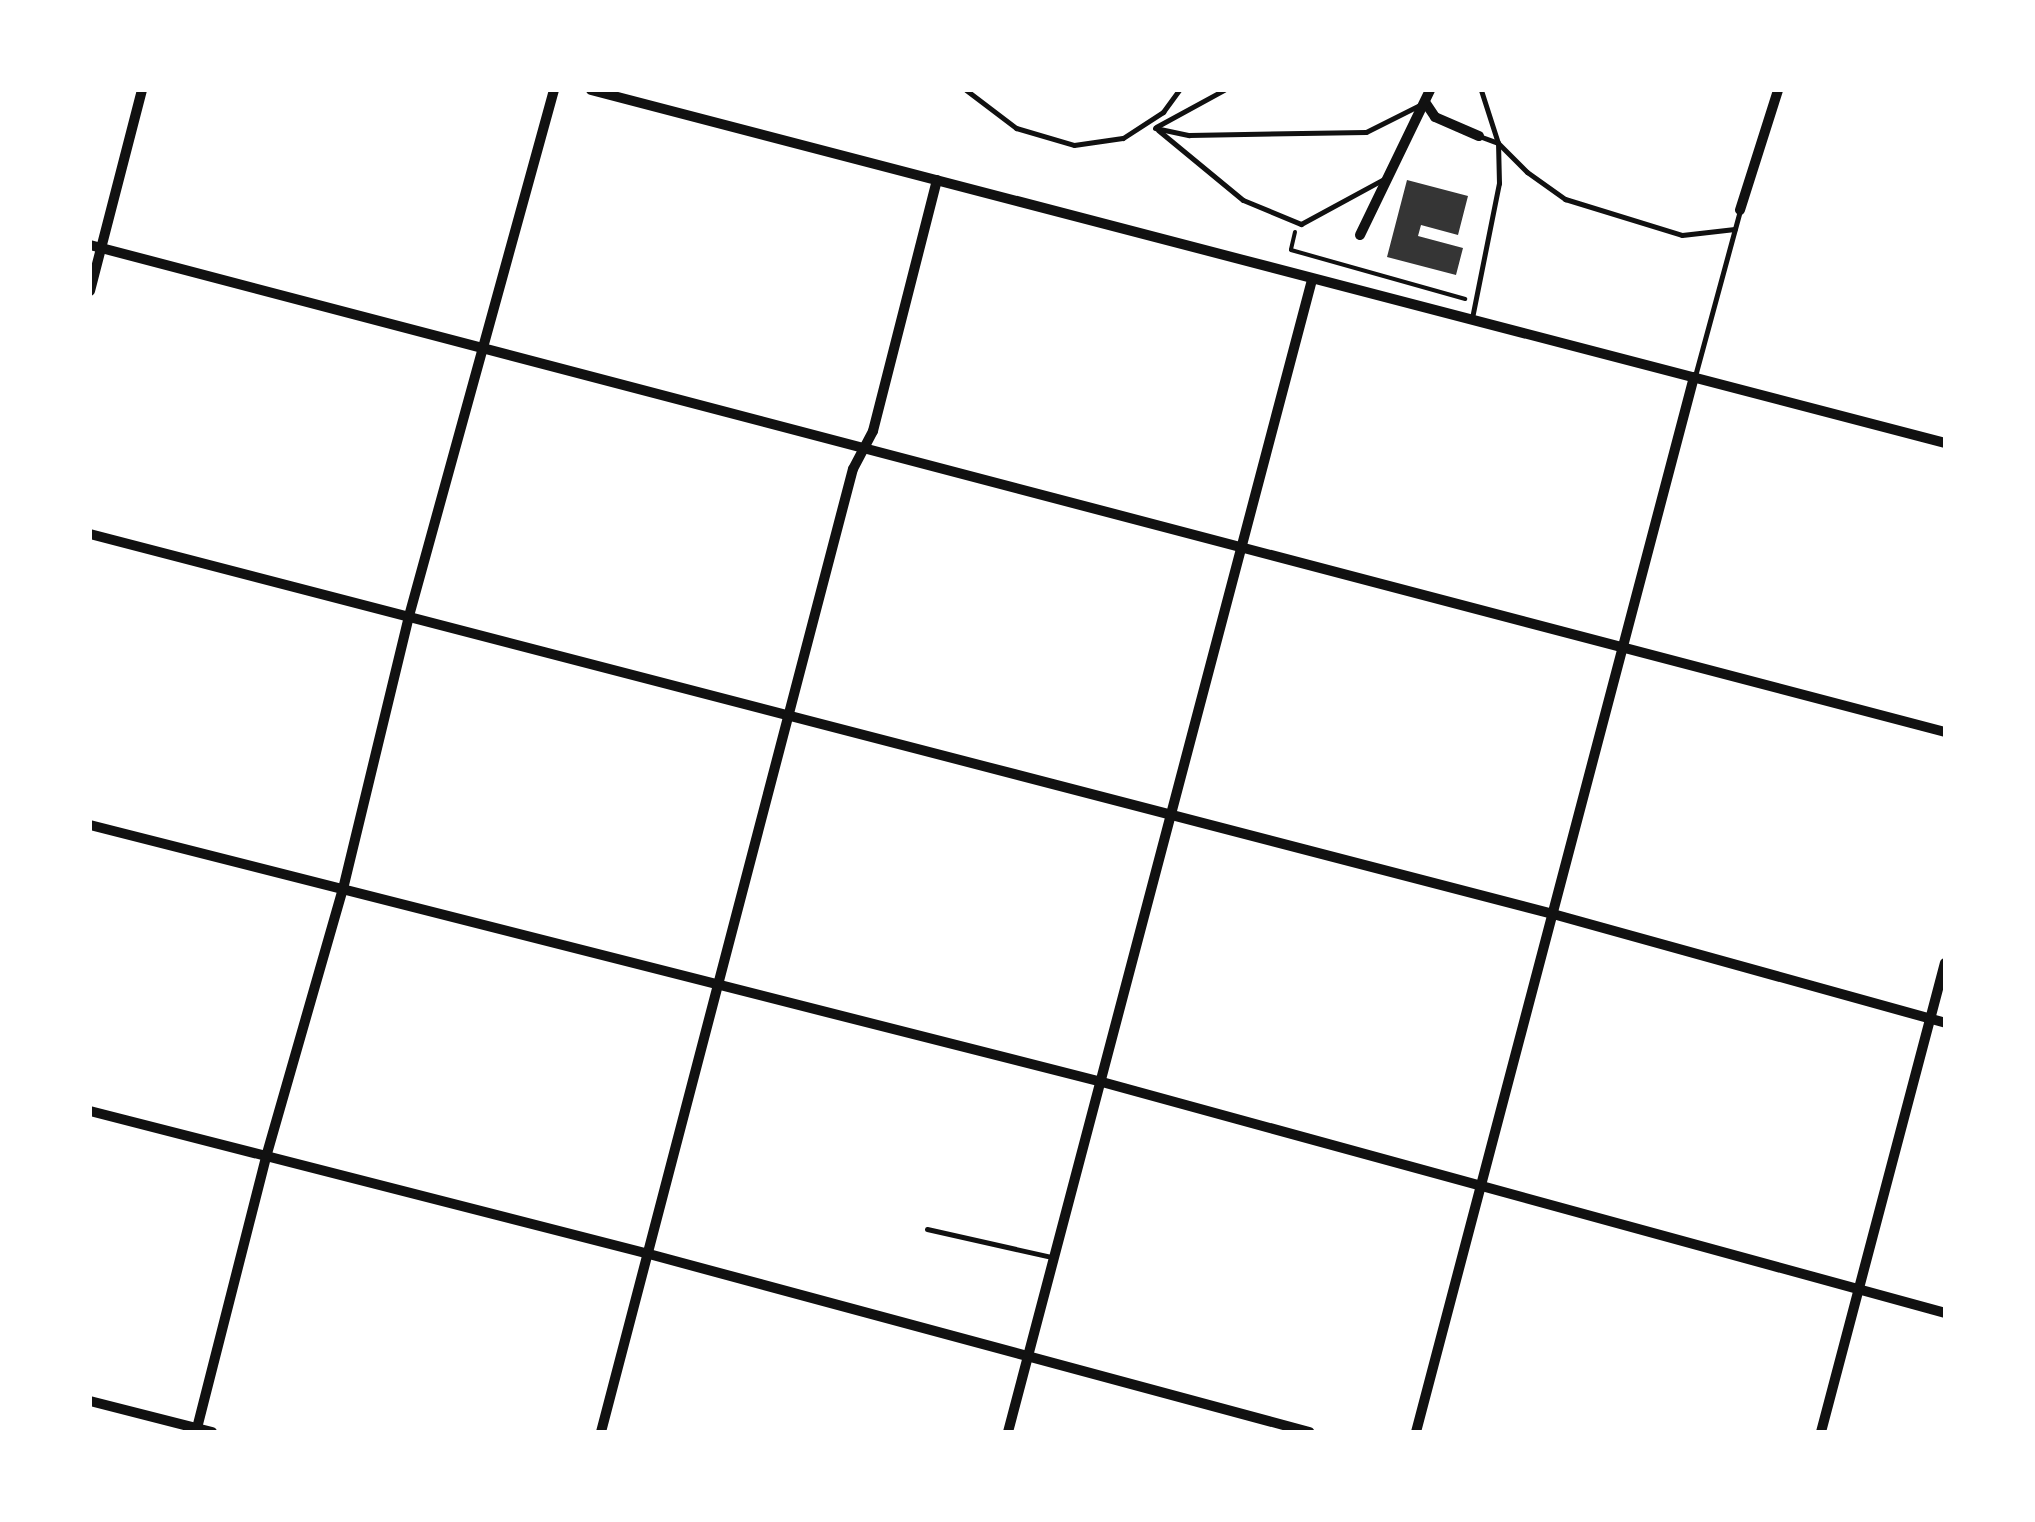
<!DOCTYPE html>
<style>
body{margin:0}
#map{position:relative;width:2035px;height:1522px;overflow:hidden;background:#fff;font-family:"PT Sans Narrow",sans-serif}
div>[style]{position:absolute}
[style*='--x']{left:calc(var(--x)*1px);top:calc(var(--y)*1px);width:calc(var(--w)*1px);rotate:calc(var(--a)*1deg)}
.building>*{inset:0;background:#353535}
.path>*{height:4px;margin:-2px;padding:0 2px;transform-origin:2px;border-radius:2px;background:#111}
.service>*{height:5px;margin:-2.5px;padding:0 2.5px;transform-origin:2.5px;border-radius:2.5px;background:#111}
.minor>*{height:10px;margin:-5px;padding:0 5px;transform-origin:5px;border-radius:5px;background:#111}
span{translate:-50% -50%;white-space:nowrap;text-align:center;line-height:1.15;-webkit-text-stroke:9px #fff;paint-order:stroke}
.frame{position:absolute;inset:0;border:92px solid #fff;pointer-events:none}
</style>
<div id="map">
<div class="building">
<i style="clip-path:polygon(1407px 180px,1468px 196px,1458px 235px,1421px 225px,1418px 236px,1463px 248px,1456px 275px,1387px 257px)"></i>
</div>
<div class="path">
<i style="--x:1295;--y:232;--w:18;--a:103"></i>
<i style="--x:1291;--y:250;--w:181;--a:15.7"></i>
</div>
<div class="service">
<i style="--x:966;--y:90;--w:63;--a:37.2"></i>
<i style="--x:1016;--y:128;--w:60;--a:16.3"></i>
<i style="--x:1074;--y:145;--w:49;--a:-8.1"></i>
<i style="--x:1123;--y:138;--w:48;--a:-33"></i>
<i style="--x:1163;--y:112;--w:27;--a:-54"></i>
<i style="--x:1156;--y:127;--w:77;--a:-28.6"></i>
<i style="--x:1155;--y:128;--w:35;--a:12"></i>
<i style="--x:1189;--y:135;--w:177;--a:-1"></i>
<i style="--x:1366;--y:132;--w:63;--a:-26.6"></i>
<i style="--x:1158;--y:130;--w:110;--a:39.5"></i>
<i style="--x:1243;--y:200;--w:63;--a:22.5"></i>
<i style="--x:1301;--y:224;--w:94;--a:-28.5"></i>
<i style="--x:1479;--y:136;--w:20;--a:20"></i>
<i style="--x:1498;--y:143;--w:41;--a:45"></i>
<i style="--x:1527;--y:172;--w:47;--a:35.4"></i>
<i style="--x:1565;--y:199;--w:122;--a:17.1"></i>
<i style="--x:1682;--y:235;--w:53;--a:-6.5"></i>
<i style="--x:1472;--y:318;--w:138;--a:-78.7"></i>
<i style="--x:1499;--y:183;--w:40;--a:-91.4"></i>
<i style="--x:1498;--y:143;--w:56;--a:-107.8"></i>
<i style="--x:1695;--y:376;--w:172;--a:-74.8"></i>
<i style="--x:927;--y:1229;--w:127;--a:12.7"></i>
</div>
<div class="minor">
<i style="--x:591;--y:90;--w:1399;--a:14.61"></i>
<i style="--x:1425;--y:102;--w:18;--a:56"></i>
<i style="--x:1435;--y:117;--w:48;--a:23.4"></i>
<i style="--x:1740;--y:210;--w:126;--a:-72.4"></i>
<i style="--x:1360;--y:235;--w:161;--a:-64.2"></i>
<i style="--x:90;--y:245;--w:1918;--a:14.71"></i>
<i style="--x:90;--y:291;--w:208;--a:-75.5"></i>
<i style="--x:90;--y:534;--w:1512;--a:14.56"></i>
<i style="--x:1553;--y:914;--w:407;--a:15.5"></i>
<i style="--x:90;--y:825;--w:1044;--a:14.25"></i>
<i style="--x:1102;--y:1082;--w:874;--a:15.32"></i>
<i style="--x:90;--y:1111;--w:577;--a:14.35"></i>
<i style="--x:649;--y:1254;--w:684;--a:15.09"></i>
<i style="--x:90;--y:1401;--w:126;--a:14.3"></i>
<i style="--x:196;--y:1432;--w:284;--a:-75.7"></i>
<i style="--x:266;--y:1157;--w:279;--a:-74"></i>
<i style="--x:343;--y:889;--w:281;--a:-76.4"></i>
<i style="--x:409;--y:616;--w:546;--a:-74.59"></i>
<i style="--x:601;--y:1432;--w:995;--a:-75.34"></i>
<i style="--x:853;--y:469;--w:43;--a:-62.2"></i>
<i style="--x:873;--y:431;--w:259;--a:-75.7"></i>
<i style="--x:1008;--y:1432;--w:1191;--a:-75.22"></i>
<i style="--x:1416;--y:1432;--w:1091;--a:-75.24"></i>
<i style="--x:1821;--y:1432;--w:485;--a:-75.2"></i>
</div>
<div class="frame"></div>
</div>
